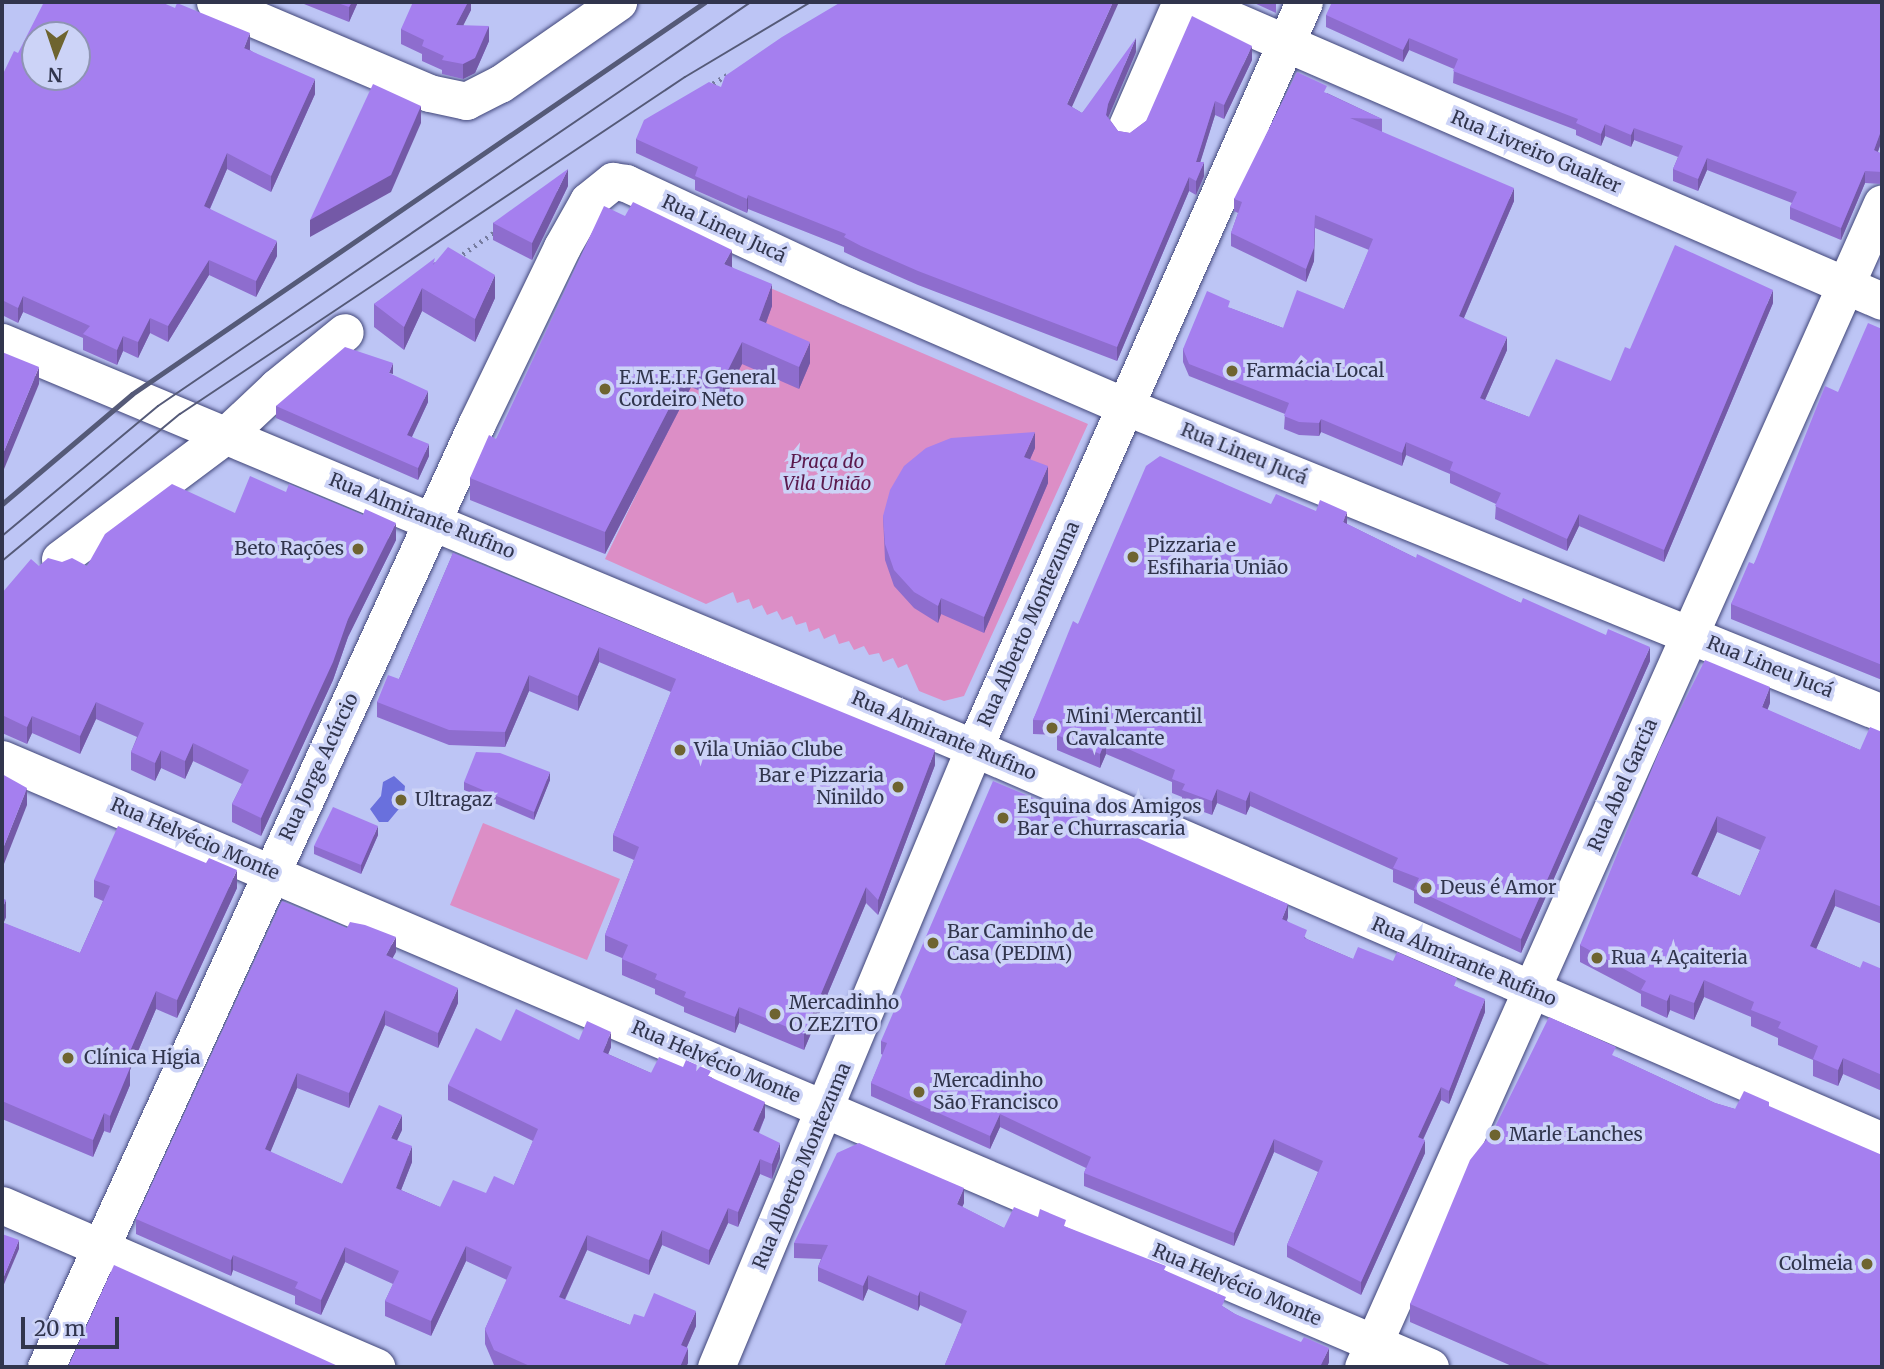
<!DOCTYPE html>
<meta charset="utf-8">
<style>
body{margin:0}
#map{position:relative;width:1884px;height:1369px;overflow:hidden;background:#bdc5f5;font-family:Merriweather,serif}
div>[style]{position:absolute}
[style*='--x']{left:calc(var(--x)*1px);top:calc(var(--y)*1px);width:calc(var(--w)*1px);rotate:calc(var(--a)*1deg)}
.green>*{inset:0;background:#dc8ec6}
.water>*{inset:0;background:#6970dd}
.path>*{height:4.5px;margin-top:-2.25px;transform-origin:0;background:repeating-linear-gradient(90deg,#767ca0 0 2px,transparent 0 7px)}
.roads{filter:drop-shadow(0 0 2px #414679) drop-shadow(0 0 2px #414679)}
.minor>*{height:37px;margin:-18.5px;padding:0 18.5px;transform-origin:18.5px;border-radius:18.5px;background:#fff}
.tram>*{height:2px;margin:-1px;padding:0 1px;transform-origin:1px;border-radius:1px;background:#555a78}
.rail>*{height:5px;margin:-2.5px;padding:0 2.5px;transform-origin:2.5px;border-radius:2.5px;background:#555a78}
.wall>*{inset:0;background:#8e6dce}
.shaded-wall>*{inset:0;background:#7459a7}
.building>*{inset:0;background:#a57fef}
.dots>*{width:19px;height:19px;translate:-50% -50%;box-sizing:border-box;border:4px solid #ccd3f7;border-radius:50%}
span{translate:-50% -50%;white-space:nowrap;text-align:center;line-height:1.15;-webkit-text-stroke:7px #ccd3f7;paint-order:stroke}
.street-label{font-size:19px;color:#31354d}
.poi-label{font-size:19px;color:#31354d}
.left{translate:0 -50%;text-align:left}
.right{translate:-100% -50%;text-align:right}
.park-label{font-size:19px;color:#5b194d;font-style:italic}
.frame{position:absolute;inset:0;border:4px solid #31354d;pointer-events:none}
.north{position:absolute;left:21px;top:21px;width:70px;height:70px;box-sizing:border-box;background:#ccd3f7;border:2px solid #8e94b3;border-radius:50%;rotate:182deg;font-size:19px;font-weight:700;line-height:28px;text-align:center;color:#31354d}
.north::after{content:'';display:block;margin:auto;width:24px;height:32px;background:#6e6430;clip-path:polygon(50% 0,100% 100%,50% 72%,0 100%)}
.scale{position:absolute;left:21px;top:1317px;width:98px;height:32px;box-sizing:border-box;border:4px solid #31354d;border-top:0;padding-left:9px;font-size:21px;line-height:24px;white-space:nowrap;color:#31354d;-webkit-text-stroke:5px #ccd3f7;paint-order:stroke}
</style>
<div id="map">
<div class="green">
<i style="clip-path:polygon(742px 276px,1088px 424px,964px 696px,944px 701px,919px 691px,907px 664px,898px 668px,893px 658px,883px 662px,879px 653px,869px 655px,864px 646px,854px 650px,849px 641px,839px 644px,835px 634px,824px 639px,819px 628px,809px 632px,806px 622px,796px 625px,792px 616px,782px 620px,777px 611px,767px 615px,762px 605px,753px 609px,749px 599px,737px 603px,733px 592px,706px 604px,605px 559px)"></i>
<i style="clip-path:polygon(483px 823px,620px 879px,587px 960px,450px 905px)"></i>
</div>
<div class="water">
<i style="clip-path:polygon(394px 776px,405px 786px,403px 804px,388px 822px,379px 822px,370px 809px,381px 796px,383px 782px)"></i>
</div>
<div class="path">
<i style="--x:707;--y:87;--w:27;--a:-31"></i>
<i style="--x:457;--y:258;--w:47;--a:-34.7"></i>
</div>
<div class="roads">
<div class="minor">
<i style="--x:215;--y:2;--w:233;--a:23"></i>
<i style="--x:429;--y:93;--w:38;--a:12"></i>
<i style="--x:466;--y:101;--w:38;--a:-27"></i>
<i style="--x:500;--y:84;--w:144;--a:-34.8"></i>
<i style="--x:1191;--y:2;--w:753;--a:23.4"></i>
<i style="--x:1127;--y:126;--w:135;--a:-66.5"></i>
<i style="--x:2;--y:342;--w:1053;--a:22.67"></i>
<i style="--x:974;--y:748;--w:989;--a:23.4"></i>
<i style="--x:60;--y:559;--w:209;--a:-36.8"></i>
<i style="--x:227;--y:434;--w:69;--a:-43.2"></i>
<i style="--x:277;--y:387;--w:87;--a:-39"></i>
<i style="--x:2;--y:759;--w:1552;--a:23.06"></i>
<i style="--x:2;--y:1205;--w:408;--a:23.4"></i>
<i style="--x:46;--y:1367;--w:1036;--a:-65.46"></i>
<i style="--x:476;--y:425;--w:198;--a:-64.2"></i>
<i style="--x:562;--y:247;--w:53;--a:-60.5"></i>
<i style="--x:588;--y:201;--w:32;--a:-39"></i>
<i style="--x:613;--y:181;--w:13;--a:9"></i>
<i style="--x:626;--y:183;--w:244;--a:25"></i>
<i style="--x:847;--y:286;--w:305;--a:23.4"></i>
<i style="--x:1127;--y:407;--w:815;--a:22.06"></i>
<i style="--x:716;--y:1367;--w:671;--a:-67.37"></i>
<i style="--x:974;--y:748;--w:816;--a:-66.14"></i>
<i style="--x:1363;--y:1367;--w:1274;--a:-65.97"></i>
</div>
</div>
<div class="tram">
<i style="--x:2;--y:536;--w:203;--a:-39.8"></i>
<i style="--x:158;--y:406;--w:718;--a:-34.27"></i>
<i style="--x:2;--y:561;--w:231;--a:-39.6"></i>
<i style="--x:180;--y:414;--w:607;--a:-33.72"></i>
<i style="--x:685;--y:77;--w:147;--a:-30.8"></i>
</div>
<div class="rail">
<i style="--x:2;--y:504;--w:170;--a:-40.2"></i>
<i style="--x:132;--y:394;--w:694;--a:-34.38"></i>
</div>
<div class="wall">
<i style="clip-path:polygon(299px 2px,358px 2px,349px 22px)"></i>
<i style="clip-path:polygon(468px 2px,471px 2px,471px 10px,463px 25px,489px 41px,475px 73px,463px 79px,442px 74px,442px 70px,422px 61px,422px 54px,401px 44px,401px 29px)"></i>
<i style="clip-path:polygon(1252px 2px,1278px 2px,1276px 4px,1276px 13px)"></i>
<i style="clip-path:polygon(1882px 2px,1882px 140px,1878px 152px,1882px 154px,1882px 184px,1865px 183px,1841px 240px,1790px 219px,1790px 207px,1792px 203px,1707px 170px,1698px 191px,1673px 181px,1673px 169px,1678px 157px,1634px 140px,1631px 147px,1605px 136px,1601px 146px,1576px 135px,1576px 130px,1453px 83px,1454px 69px,1409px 50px,1403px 62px,1326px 27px,1326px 15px)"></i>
<i style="clip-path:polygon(250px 49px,250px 50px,315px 94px,271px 192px,227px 169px,210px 209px,277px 256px,256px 297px,209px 275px,168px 342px,150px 333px,138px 358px,123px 351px,117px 365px,83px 350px,83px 338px,23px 312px,18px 323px,2px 315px,2px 76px,18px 53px)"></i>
<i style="clip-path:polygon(1136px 52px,1108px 117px,1118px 131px,1130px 133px,1146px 121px,1252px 60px,1224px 119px,1215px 115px,1200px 162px,1204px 176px,1196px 195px,1189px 191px,1117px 361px,918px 285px,861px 260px,844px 252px,844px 247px,748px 209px,747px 213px,695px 190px,695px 180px,636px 153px,636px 139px,721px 87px,1072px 107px,1082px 113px)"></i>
<i style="clip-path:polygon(1327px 93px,1382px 119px,1382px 132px,1514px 201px,1464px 318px,1507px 350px,1485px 400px,1529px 417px,1611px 381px,1630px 349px,1773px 303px,1664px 562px,1579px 526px,1567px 551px,1495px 519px,1496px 504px,1450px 483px,1450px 474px,1406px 455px,1402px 466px,1321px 432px,1319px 436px,1299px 435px,1284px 429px,1285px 414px,1189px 376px,1183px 362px,1183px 349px,1230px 308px,1283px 328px,1344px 309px,1369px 250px,1315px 228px,1314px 261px,1306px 282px,1231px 246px,1231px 233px,1238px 213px,1234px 211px,1234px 199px)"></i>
<i style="clip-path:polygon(568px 186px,532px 260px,493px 240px,493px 223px)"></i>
<i style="clip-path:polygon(435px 262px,495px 298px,475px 342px,422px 311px,404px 350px,374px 327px,374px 304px)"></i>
<i style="clip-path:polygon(732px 267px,772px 306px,766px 323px,810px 363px,799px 389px,742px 364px,723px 401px,691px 387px,605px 554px,470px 500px,470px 478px,496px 439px)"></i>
<i style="clip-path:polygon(1882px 329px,1882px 680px,1731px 619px,1731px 604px,1754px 564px)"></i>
<i style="clip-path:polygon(393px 375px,428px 402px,412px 437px,429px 456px,418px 480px,276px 418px,276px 406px)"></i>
<i style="clip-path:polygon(1035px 448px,1030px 459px,1048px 483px,984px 633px,941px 614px,938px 623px,914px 608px,894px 586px,885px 560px,883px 516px)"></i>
<i style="clip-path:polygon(1271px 504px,1347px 524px,1416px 558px,1521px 603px,1650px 661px,1521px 953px,1414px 903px,1414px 891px,1393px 882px,1393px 870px,1250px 806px,1246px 815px,1217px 803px,1212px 815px,1182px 804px,1182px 797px,1172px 793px,1172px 782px,1106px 754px,1100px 768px,1057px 750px,1057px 735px,1033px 734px,1033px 720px,1078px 624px)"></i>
<i style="clip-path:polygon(235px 513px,396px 540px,348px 637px,333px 680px,261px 836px,232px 822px,232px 804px,242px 784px,193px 761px,185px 779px,161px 768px,155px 781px,131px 770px,131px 752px,137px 737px,96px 719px,80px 754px,32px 733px,27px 744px,2px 733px,2px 593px,39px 566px,62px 562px,87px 566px)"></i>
<i style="clip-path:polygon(453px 553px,935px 765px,878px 915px,866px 903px,804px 1050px,739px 1023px,735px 1033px,684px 1012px,684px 1007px,655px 994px,655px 989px,622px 975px,622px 958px,605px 951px,605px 935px,634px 860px,613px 851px,613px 835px,671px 692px,599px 662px,578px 711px,529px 691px,505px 747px,449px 745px,377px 717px,377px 702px,399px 679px)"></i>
<i style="clip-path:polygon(evenodd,1770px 703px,1767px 710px,1860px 750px,1882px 732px,1882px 924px,1835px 906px,1816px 949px,1860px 968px,1882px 969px,1882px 1091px,1843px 1074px,1838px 1086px,1813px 1076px,1813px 1060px,1778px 1045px,1778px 1038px,1751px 1026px,1751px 1017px,1704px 997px,1694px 1020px,1670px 1010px,1667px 1018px,1641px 1006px,1641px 994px,1580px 962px,1580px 945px,1770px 703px,1717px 832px,1760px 850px,1740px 896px,1697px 877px,1717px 832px)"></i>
<i style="clip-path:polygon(550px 780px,534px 820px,464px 790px,464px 782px)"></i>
<i style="clip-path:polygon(378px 835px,361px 874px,314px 854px,314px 846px)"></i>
<i style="clip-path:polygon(94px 880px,237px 888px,177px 1018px,156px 1009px,130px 1070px,130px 1085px,110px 1133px,104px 1131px,93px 1157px,2px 1119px,2px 898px,6px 917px,3px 923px,80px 953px,103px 901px,94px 897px)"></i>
<i style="clip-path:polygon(1288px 917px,1287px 921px,1307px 939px,1353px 959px,1457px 987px,1485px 1012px,1449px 1104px,1441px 1100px,1423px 1140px,1425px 1153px,1361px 1295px,1287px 1257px,1287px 1245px,1318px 1172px,1274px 1152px,1234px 1246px,1084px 1186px,1084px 1173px,1086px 1168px,1000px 1127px,990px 1149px,871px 1096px,871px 1083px,883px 1055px,881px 1054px,881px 1041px)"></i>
<i style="clip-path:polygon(396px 952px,392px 958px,458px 1003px,438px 1048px,385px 1025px,349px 1108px,297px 1088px,270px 1152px,342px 1184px,402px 1130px,397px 1140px,412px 1162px,401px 1190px,440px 1207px,514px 1185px,533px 1141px,448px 1100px,448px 1085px,501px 1041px,579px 1040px,611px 1047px,608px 1054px,651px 1073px,683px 1067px,711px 1077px,765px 1117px,759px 1133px,780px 1158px,772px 1179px,760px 1174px,738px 1227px,728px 1223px,709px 1265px,662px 1245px,649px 1275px,587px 1250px,565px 1300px,630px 1325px,644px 1317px,696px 1326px,687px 1347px,688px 1363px,686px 1367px,499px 1367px,494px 1365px,485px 1344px,485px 1329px,507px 1280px,466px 1261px,431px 1336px,385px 1316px,385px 1301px,393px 1284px,345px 1262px,321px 1315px,295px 1304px,295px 1296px,233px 1270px,231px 1276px,136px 1234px,136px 1219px)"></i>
<i style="clip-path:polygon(1616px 1057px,1715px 1103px,1735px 1109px,1769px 1107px,1882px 1367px,1514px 1367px,1410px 1322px,1410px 1304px)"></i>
<i style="clip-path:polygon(964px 1203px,962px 1207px,1004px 1228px,1038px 1217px,1066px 1227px,1166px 1271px,1235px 1314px,1329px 1362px,1327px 1367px,944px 1367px,962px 1324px,920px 1305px,918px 1311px,868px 1289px,863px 1301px,818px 1281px,818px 1267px,821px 1259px,794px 1258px,794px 1243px)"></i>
</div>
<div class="shaded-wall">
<i style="clip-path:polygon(352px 2px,358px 2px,349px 22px,349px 7px)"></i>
<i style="clip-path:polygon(468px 2px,471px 2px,471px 10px,456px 40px,456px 25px)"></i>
<i style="clip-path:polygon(1113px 2px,1119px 2px,1067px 118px,1067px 104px)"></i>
<i style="clip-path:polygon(489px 26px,489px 41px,475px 73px,463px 79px,463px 64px)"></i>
<i style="clip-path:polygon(250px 33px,250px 49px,244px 63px,244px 48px)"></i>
<i style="clip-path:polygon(1136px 38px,1136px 52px,1108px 118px,1106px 115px,1108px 104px)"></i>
<i style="clip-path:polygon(1409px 38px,1409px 50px,1403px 62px,1403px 50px)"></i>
<i style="clip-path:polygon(1252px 46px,1252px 60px,1224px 119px,1224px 105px)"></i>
<i style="clip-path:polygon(315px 79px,315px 94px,271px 192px,271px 176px)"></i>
<i style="clip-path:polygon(1215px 101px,1215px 115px,1196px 176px,1196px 162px)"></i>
<i style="clip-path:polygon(421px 106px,421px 123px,391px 192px,310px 237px,310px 220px)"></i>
<i style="clip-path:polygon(1605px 124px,1605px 136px,1601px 146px,1601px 134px)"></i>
<i style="clip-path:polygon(1634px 128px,1634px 140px,1631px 147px,1631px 135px)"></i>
<i style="clip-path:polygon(1882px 128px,1882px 140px,1874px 162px,1874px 150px)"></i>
<i style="clip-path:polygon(227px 153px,227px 169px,204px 222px,204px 206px)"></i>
<i style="clip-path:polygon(1707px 158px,1707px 170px,1698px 191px,1698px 179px)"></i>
<i style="clip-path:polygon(1204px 162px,1204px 176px,1196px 195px,1196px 181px)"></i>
<i style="clip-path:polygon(568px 169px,568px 186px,532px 260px,532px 243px)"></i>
<i style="clip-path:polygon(1865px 171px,1865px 183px,1841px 240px,1841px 228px)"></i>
<i style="clip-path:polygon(1189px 177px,1189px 191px,1117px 361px,1117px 347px)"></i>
<i style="clip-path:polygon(1514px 188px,1514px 201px,1459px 329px,1459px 316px)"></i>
<i style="clip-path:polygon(748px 195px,748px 209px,747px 213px,747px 199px)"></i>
<i style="clip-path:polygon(1315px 215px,1314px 261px,1306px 282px,1306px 269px)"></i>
<i style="clip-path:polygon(277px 241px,277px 256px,256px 297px,256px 281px)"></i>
<i style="clip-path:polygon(732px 250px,732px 271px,724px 264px)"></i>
<i style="clip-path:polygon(209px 260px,209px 275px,168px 342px,168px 326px)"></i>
<i style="clip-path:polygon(495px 275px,495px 298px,475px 342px,475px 319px)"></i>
<i style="clip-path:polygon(772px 284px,772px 306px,759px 342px,759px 320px)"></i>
<i style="clip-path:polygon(422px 288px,422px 311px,404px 350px,404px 327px)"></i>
<i style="clip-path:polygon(1773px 290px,1773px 303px,1664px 562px,1664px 550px)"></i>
<i style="clip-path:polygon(23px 296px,23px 312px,18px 323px,18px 308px)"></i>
<i style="clip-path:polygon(150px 318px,150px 333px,138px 358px,138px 342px)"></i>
<i style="clip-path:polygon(123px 336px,123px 351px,117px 365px,117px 350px)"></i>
<i style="clip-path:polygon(1507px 337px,1507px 350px,1480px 411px,1480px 398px)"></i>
<i style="clip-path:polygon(742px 342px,742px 364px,723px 401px,723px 380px)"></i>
<i style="clip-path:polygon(810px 342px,810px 363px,799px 389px,799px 367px)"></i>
<i style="clip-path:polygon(393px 363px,393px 374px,389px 373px)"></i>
<i style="clip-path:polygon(691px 366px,691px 387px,605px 554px,605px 532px)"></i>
<i style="clip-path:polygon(39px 367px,39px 384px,2px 474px,2px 456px)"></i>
<i style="clip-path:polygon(428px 391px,428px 402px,407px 447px,407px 435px)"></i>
<i style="clip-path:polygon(1321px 419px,1321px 432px,1319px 436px,1319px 423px)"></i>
<i style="clip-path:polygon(1035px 432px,1035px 448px,1024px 473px,1024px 457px)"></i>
<i style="clip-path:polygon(1406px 442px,1406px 455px,1402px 466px,1402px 453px)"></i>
<i style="clip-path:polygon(429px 444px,429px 456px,418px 480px,418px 468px)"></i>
<i style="clip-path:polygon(1048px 466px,1048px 483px,984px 633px,984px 617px)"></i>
<i style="clip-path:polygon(1347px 512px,1347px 526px,1343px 522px)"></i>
<i style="clip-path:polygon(1579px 514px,1579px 526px,1567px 551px,1567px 539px)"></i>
<i style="clip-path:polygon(396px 523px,396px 540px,348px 637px,333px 680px,261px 836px,261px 818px,348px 619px)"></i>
<i style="clip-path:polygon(941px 598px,941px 614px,938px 623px,938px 606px)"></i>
<i style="clip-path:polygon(599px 647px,599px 662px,578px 711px,578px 696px)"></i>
<i style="clip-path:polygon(1650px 647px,1650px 661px,1521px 953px,1521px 939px)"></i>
<i style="clip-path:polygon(529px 675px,529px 691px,505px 747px,505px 732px)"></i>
<i style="clip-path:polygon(1770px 687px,1770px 703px,1762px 724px,1762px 707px)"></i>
<i style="clip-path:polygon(96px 702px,96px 719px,80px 754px,80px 736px)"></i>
<i style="clip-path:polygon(32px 716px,32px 733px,27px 744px,27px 727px)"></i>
<i style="clip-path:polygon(1106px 739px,1106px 754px,1100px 768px,1100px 754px)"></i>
<i style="clip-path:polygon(193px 743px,193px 761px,185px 779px,185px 761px)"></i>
<i style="clip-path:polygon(161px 750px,161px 768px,155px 781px,155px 763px)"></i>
<i style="clip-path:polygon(935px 750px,935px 765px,878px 915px,878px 900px)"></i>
<i style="clip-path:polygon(550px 772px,550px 780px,534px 820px,534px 812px)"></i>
<i style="clip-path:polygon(27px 788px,27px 805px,2px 869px,2px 851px)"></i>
<i style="clip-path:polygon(1217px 789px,1217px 803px,1212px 815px,1212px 801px)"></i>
<i style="clip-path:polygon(1250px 791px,1250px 806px,1246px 815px,1246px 801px)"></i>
<i style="clip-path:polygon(1717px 816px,1717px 832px,1691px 891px,1691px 874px)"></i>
<i style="clip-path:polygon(378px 826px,378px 835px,361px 874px,361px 865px)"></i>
<i style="clip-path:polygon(237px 870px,237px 888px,177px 1018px,177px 1000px)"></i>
<i style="clip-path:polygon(866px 887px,866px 903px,804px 1050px,804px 1034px)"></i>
<i style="clip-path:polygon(1835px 889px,1835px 906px,1810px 963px,1810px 946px)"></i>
<i style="clip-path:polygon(6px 900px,6px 917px,2px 927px,2px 909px)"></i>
<i style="clip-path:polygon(1288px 904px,1288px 917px,1282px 932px,1282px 919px)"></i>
<i style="clip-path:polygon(396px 937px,396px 952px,386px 970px,386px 955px)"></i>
<i style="clip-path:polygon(1704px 980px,1704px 997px,1694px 1020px,1694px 1003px)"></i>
<i style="clip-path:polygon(458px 988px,458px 1003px,438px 1048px,438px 1033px)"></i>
<i style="clip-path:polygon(156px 991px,156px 1009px,130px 1070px,130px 1085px,110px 1133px,110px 1116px,124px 1065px)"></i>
<i style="clip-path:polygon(1670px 994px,1670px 1010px,1667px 1018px,1667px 1001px)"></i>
<i style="clip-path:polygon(1485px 999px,1485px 1012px,1449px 1104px,1449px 1091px)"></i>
<i style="clip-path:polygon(739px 1007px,739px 1023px,735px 1033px,735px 1017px)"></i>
<i style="clip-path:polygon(385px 1010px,385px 1025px,349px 1108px,349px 1093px)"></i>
<i style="clip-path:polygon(611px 1032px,611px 1047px,603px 1067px,603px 1052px)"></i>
<i style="clip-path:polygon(1843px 1058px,1843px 1074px,1838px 1086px,1838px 1070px)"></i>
<i style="clip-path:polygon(297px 1073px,297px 1088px,265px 1165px,265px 1149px)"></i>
<i style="clip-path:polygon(1441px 1087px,1441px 1100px,1418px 1150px,1418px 1137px)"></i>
<i style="clip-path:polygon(765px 1102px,765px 1117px,753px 1145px,753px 1130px)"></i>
<i style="clip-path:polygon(104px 1113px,104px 1131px,93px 1157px,93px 1140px)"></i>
<i style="clip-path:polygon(1000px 1114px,1000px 1127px,990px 1149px,990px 1136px)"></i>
<i style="clip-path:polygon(402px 1115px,402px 1130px,391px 1153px,391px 1138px)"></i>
<i style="clip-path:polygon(1274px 1139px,1274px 1152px,1234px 1246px,1234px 1233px)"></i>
<i style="clip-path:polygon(1425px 1140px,1425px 1153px,1361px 1295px,1361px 1282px)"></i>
<i style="clip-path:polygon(780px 1143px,780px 1158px,772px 1179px,772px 1164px)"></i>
<i style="clip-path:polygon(412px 1146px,412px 1162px,396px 1203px,396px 1188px)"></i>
<i style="clip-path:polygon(760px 1159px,760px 1174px,738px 1227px,738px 1212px)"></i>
<i style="clip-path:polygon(964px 1188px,964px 1203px,957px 1219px,957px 1204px)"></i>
<i style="clip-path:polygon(728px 1208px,728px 1223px,709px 1265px,709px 1250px)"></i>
<i style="clip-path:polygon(662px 1230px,662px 1245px,649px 1275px,649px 1260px)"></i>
<i style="clip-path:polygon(587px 1235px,587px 1250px,559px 1312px,559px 1297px)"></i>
<i style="clip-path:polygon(19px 1240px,19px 1249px,2px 1289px,2px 1281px)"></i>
<i style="clip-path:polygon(466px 1246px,466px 1261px,431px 1336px,431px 1321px)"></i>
<i style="clip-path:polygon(345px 1247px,345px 1262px,321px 1315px,321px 1300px)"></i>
<i style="clip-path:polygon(233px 1255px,233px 1270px,231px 1276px,231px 1260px)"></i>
<i style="clip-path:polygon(868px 1275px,868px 1289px,863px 1301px,863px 1286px)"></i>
<i style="clip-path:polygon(920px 1291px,920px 1305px,918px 1311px,918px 1296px)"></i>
<i style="clip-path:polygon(696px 1311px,696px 1326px,681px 1360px,681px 1345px)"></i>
<i style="clip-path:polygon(688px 1348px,688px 1363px,686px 1367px,680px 1367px)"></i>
<i style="clip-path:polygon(1329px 1348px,1329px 1362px,1327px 1367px,1320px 1367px)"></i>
</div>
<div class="building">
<i style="clip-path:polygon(evenodd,44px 2px,161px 2px,175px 8px,177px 3px,250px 33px,244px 48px,315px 79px,271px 176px,227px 153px,204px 206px,277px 241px,256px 281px,209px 260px,168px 326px,150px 318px,138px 342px,123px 336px,117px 350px,83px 334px,90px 326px,23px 296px,18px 308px,2px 300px,2px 76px,14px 51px,18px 53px,44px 2px,35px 35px,77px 35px,77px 77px,35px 77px,35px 35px)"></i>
<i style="clip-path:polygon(335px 2px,352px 2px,349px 7px)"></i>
<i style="clip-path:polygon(413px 2px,468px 2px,456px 25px,489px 26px,475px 58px,463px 64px,442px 60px,444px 56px,422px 46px,424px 40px,401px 29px)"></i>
<i style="clip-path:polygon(841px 2px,1113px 2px,1067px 104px,1082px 113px,1136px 38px,1108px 104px,1106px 115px,1118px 131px,1130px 133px,1146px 121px,1192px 16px,1252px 46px,1224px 105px,1215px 101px,1196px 162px,1204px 162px,1196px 181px,1189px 177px,1117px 347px,918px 271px,861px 246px,844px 237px,846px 234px,748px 195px,747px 199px,695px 176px,698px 167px,636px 139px,644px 120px,709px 82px,721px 87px,725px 76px,782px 37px)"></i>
<i style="clip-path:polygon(1332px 2px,1882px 2px,1882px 128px,1874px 150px,1882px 154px,1882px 172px,1865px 171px,1841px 228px,1790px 207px,1797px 192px,1707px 158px,1698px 179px,1673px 169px,1683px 146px,1634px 128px,1631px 135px,1605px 124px,1601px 134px,1576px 123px,1578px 119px,1453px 71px,1458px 59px,1409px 38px,1403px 50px,1326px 15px)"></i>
<i style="clip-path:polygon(1297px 72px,1327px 86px,1324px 92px,1382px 119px,1350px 118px,1514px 188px,1459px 316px,1507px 337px,1480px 398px,1529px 417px,1556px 359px,1611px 381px,1625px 347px,1630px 349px,1675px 245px,1773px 290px,1664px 550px,1579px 514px,1567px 539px,1495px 506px,1501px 493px,1450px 470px,1453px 462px,1406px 442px,1402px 453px,1321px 419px,1319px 423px,1299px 422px,1284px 416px,1289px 403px,1189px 364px,1183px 349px,1207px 291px,1230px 301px,1228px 307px,1283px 328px,1297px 290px,1344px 309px,1373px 239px,1315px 215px,1314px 248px,1306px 269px,1231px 233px,1242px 202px,1234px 199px)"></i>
<i style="clip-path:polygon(373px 84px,421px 106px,391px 175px,310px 220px)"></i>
<i style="clip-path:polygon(568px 169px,532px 243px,493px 223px)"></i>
<i style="clip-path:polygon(633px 202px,732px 250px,724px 264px,772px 284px,759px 320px,810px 342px,799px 367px,742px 342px,723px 380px,691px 366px,605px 532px,470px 478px,489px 435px,496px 439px,604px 206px,625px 216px)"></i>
<i style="clip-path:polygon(448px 247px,495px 275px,475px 319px,422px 288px,404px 327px,374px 304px,435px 258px,433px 265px)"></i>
<i style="clip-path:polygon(1868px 323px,1882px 329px,1882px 665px,1731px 604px,1749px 562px,1754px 564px,1825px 386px,1838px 392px)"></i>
<i style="clip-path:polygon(345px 347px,393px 363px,389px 373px,428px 391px,407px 435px,429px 444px,418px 468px,276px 406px)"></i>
<i style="clip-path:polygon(2px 352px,39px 367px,2px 456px)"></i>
<i style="clip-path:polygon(1035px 432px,1024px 457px,1048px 466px,984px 617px,941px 598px,938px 606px,914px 592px,894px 570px,885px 544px,883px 516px,890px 490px,904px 466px,926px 448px,951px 438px)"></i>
<i style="clip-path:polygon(1160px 456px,1271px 504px,1276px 494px,1316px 511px,1320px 500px,1347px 512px,1343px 522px,1416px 558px,1417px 554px,1521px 603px,1523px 598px,1606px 635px,1608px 629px,1650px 647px,1521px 939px,1414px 889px,1419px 878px,1393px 868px,1398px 858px,1250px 791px,1246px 801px,1217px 789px,1212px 801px,1182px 790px,1185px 784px,1172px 779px,1175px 770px,1106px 739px,1100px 754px,1057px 735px,1062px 721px,1033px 720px,1073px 621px,1078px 624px,1146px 466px)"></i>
<i style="clip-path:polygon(250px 476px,286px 492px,289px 484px,363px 515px,365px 509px,396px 523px,348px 619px,333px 662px,261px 818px,232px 804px,249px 770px,193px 743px,185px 761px,161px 750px,155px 763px,131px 752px,144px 723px,96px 702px,80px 736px,32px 716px,27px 727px,2px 715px,2px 593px,31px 559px,39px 566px,48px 558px,62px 562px,72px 558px,87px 566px,105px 534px,172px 484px,235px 513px)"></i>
<i style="clip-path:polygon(453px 553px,935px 750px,878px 900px,866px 887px,804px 1034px,739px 1007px,735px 1017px,684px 997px,686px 992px,655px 979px,657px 974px,622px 959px,628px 945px,605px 935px,639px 847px,613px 835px,676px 679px,599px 647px,578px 696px,529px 675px,505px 732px,449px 730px,377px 702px,388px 675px,399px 679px)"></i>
<i style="clip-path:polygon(evenodd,1705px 660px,1770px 687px,1762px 707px,1860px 750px,1870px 727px,1882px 732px,1882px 907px,1835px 889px,1810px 946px,1860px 968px,1863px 961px,1882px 969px,1882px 1075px,1843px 1058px,1838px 1070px,1813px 1059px,1818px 1046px,1778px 1028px,1781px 1022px,1751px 1010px,1754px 1002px,1704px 980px,1694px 1003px,1670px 994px,1667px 1001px,1641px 990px,1646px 981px,1580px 945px,1660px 749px,1705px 660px,1717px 816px,1766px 837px,1740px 896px,1691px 874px,1717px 816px)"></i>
<i style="clip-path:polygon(476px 752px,500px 753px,550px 772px,534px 812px,464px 782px)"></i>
<i style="clip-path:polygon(2px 774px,27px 788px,2px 851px)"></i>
<i style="clip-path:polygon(993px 781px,1057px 808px,1058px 803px,1288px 904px,1282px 919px,1307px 930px,1304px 938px,1353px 959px,1358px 947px,1393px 961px,1397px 952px,1457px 978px,1454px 986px,1485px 999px,1449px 1091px,1441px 1087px,1418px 1137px,1425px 1140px,1361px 1282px,1287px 1245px,1323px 1161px,1274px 1139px,1234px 1233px,1084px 1173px,1091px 1157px,1000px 1114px,990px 1136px,871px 1083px,887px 1043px,881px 1041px)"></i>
<i style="clip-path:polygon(333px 807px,378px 826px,361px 865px,314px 846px)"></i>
<i style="clip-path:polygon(118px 826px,206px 863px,209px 858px,237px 870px,177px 1000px,156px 991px,124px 1065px,130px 1068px,110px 1116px,104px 1113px,93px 1140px,2px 1101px,2px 922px,80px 953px,110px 886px,94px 880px)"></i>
<i style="clip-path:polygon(2px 898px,6px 900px,2px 909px)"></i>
<i style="clip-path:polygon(282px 901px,347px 928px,350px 922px,365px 925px,396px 937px,386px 955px,458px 988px,438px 1033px,385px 1010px,349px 1093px,297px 1073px,265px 1149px,342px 1184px,379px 1105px,402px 1115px,391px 1138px,412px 1146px,396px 1188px,440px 1207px,453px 1180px,486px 1193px,494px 1176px,514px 1185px,538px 1129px,448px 1085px,476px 1028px,501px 1041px,516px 1009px,579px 1040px,587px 1021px,611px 1032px,603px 1052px,651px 1073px,659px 1057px,683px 1067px,686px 1060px,711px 1071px,708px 1076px,765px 1102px,753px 1130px,780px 1143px,772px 1164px,760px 1159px,738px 1212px,728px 1208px,709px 1250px,662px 1230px,649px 1260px,587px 1235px,559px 1297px,630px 1325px,634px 1314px,644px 1317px,654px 1293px,696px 1311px,681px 1345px,688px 1348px,680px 1367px,532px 1367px,494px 1350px,485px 1329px,512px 1267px,466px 1246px,431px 1321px,385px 1301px,399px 1271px,345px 1247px,321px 1300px,295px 1288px,298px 1282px,233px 1255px,231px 1260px,136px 1219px)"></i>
<i style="clip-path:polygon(1549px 1017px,1616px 1047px,1612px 1055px,1715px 1103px,1735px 1109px,1744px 1091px,1769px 1102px,1769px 1106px,1882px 1155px,1882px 1367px,1554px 1367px,1410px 1304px,1470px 1160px,1493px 1131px)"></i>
<i style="clip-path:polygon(859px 1143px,964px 1188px,957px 1204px,1004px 1228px,1014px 1207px,1038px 1217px,1040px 1209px,1066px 1220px,1064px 1226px,1166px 1266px,1164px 1270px,1226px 1297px,1222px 1306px,1235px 1314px,1301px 1342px,1304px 1337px,1329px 1348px,1320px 1367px,944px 1367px,967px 1311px,920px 1291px,918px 1296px,868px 1275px,863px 1286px,818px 1267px,828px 1245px,794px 1243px,837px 1153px)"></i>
<i style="clip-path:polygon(2px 1234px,19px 1240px,2px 1281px)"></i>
<i style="clip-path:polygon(114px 1265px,340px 1367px,68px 1367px)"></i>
</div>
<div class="dots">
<i style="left:1232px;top:371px;background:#6e6430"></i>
<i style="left:605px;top:389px;background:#6e6430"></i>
<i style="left:358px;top:549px;background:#6e6430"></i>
<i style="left:1133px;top:557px;background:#6e6430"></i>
<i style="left:1052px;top:728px;background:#6e6430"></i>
<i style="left:680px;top:750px;background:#6e6430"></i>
<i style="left:898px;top:787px;background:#6e6430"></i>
<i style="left:401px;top:800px;background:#6e6430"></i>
<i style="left:1003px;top:818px;background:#6e6430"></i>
<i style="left:1426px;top:888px;background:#6e6430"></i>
<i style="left:933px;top:943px;background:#6e6430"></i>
<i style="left:1597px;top:958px;background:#6e6430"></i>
<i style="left:775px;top:1014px;background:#6e6430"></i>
<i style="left:68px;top:1058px;background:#6e6430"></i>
<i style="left:919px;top:1092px;background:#6e6430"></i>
<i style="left:1495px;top:1135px;background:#6e6430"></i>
<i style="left:1867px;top:1264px;background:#6e6430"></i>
</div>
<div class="street-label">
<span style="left:1536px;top:152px;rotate:23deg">Rua Livreiro Gualter</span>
<span style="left:724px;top:229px;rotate:25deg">Rua Lineu Jucá</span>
<span style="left:1244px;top:454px;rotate:22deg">Rua Lineu Jucá</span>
<span style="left:422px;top:516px;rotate:22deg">Rua Almirante Rufino</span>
<span style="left:1029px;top:624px;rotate:-66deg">Rua Alberto Montezuma</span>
<span style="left:1770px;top:667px;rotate:22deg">Rua Lineu Jucá</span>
<span style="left:944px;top:736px;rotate:23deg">Rua Almirante Rufino</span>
<span style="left:319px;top:767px;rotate:-65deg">Rua Jorge Acúrcio</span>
<span style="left:1623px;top:785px;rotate:-66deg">Rua Abel Garcia</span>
<span style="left:195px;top:839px;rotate:23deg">Rua Helvécio Monte</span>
<span style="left:1464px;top:962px;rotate:23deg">Rua Almirante Rufino</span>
<span style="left:716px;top:1062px;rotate:23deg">Rua Helvécio Monte</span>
<span style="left:802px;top:1166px;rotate:-67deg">Rua Alberto Montezuma</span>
<span style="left:1237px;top:1285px;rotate:23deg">Rua Helvécio Monte</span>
</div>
<div class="poi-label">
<span class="left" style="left:1246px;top:371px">Farmácia Local</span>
<span class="left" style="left:619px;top:389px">E.M.E.I.F. General<br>Cordeiro Neto</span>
<span class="left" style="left:1147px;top:557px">Pizzaria e<br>Esfiharia União</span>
<span class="right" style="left:344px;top:549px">Beto Rações</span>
<span class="left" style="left:1066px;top:728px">Mini Mercantil<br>Cavalcante</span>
<span class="left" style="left:694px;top:750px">Vila União Clube</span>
<span class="right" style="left:884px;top:787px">Bar e Pizzaria<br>Ninildo</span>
<span class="left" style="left:415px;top:800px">Ultragaz</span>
<span class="left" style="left:1017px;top:818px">Esquina dos Amigos<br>Bar e Churrascaria</span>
<span class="left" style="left:1440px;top:888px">Deus é Amor</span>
<span class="left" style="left:947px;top:943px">Bar Caminho de<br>Casa (PEDIM)</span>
<span class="left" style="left:1611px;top:958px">Rua 4 Açaiteria</span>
<span class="left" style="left:789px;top:1014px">Mercadinho<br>O ZEZITO</span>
<span class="left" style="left:84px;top:1058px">Clínica Higia</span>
<span class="left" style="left:933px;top:1092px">Mercadinho<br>São Francisco</span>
<span class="left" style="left:1509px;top:1135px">Marle Lanches</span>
<span class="right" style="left:1853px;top:1264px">Colmeia</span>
</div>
<div class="park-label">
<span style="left:827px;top:473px">Praça do<br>Vila União</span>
</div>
<div class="frame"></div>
<div class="north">N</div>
<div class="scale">20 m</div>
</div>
